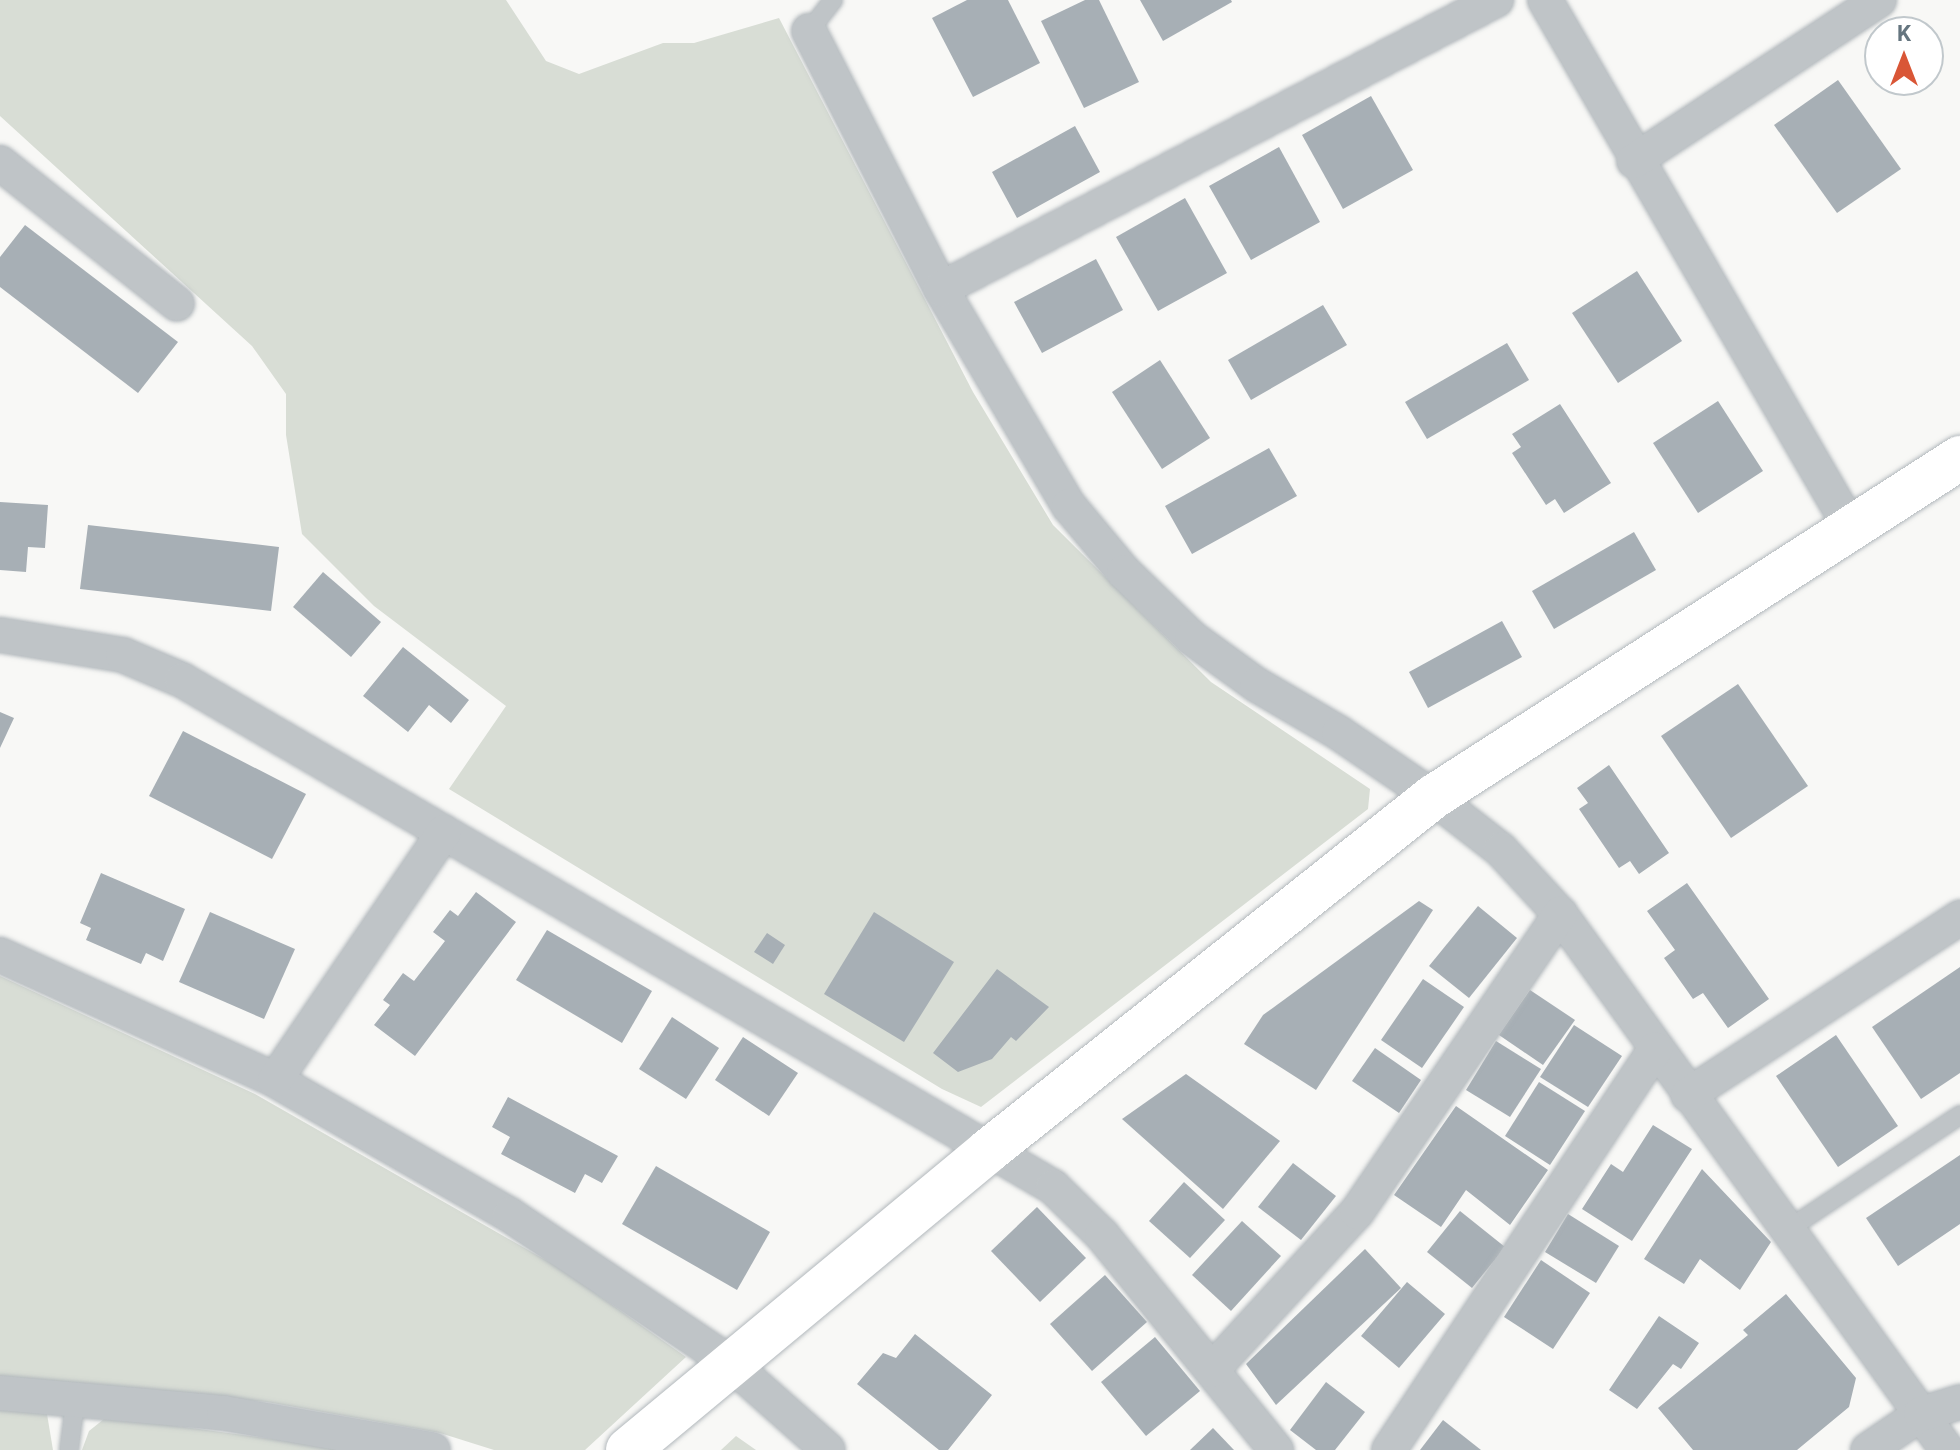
<!DOCTYPE html>
<style>
body{margin:0}
#map{position:relative;width:1960px;height:1450px;overflow:hidden;background:#f8f8f6;font-family:Roboto,sans-serif}
div>[style]{position:absolute}
[style*='--x']{left:calc(var(--x)*1px);top:calc(var(--y)*1px);width:calc(var(--w)*1px);rotate:calc(var(--a)*1deg)}
.green>*{inset:0;background:#d8ddd5}
.building>*{inset:0;background:#a7afb5}
.roads{filter:drop-shadow(0 0 2px #b2b8bc) drop-shadow(0 0 2px #b2b8bc)}
.lane>*{height:18px;margin:-9px;padding:0 9px;transform-origin:9px;border-radius:9px;background:#bfc4c7}
.street>*{height:34px;margin:-17px;padding:0 17px;transform-origin:17px;border-radius:17px;background:#bfc4c7}
.secondary>*{height:44px;margin:-22px;padding:0 22px;transform-origin:22px;border-radius:22px;background:#fff}
span{translate:-50% -50%;white-space:nowrap;text-align:center;line-height:1.15;-webkit-text-stroke:8px #fff;paint-order:stroke}
.north{position:absolute;left:1864px;top:16px;width:80px;height:80px;box-sizing:border-box;background:#fff;border:2px solid #c1c8cc;border-radius:50%;rotate:0deg;font-size:22px;font-weight:700;line-height:32px;text-align:center;color:#65757f}
.north::after{content:'';display:block;margin:auto;width:28px;height:36px;background:#d95636;clip-path:polygon(50% 0,100% 100%,50% 72%,0 100%)}
</style>
<div id="map">
<div class="green">
<i style="clip-path:polygon(0 0,506px 0,546px 61px,579px 74px,663px 43px,694px 43px,779px 18px,973px 392px,1053px 525px,1211px 682px,1370px 789px,1368px 809px,981px 1107px,942px 1089px,449px 789px,506px 706px,374px 606px,302px 534px,286px 435px,286px 394px,252px 346px,0 116px)"></i>
<i style="clip-path:polygon(0 976px,255px 1094px,563px 1270px,686px 1357px,585px 1450px,494px 1450px,440px 1433px,267px 1402px,0 1376px)"></i>
<i style="clip-path:polygon(0 1408px,47px 1414px,53px 1450px,0 1450px)"></i>
<i style="clip-path:polygon(104px 1419px,162px 1424px,355px 1450px,82px 1450px,89px 1431px)"></i>
<i style="clip-path:polygon(736px 1436px,756px 1450px,721px 1450px)"></i>
</div>
<div class="building">
<i style="clip-path:polygon(967px 0,1008px 0,1040px 63px,973px 97px,932px 18px)"></i>
<i style="clip-path:polygon(1085px 0,1099px 0,1139px 82px,1084px 108px,1041px 21px)"></i>
<i style="clip-path:polygon(1140px 0,1231px 0,1232px 2px,1163px 41px)"></i>
<i style="clip-path:polygon(1838px 80px,1901px 169px,1837px 213px,1774px 125px)"></i>
<i style="clip-path:polygon(1371px 96px,1413px 170px,1343px 209px,1302px 135px)"></i>
<i style="clip-path:polygon(1075px 126px,1100px 172px,1017px 218px,992px 172px)"></i>
<i style="clip-path:polygon(1279px 147px,1320px 222px,1251px 260px,1209px 186px)"></i>
<i style="clip-path:polygon(1185px 198px,1227px 273px,1158px 311px,1116px 237px)"></i>
<i style="clip-path:polygon(25px 225px,178px 342px,138px 393px,0 287px,0 257px)"></i>
<i style="clip-path:polygon(1096px 259px,1123px 310px,1042px 353px,1014px 302px)"></i>
<i style="clip-path:polygon(1637px 271px,1682px 341px,1618px 383px,1572px 313px)"></i>
<i style="clip-path:polygon(1323px 305px,1347px 345px,1251px 400px,1228px 360px)"></i>
<i style="clip-path:polygon(1507px 343px,1529px 380px,1427px 439px,1405px 402px)"></i>
<i style="clip-path:polygon(1160px 360px,1210px 438px,1162px 469px,1112px 392px)"></i>
<i style="clip-path:polygon(1718px 401px,1763px 471px,1698px 513px,1653px 443px)"></i>
<i style="clip-path:polygon(1560px 404px,1611px 483px,1564px 513px,1555px 499px,1546px 505px,1512px 453px,1521px 447px,1512px 434px)"></i>
<i style="clip-path:polygon(1269px 448px,1297px 496px,1192px 554px,1165px 506px)"></i>
<i style="clip-path:polygon(0 502px,48px 505px,45px 548px,28px 547px,26px 572px,0 570px)"></i>
<i style="clip-path:polygon(88px 525px,279px 547px,271px 611px,80px 589px)"></i>
<i style="clip-path:polygon(1634px 532px,1656px 570px,1554px 629px,1532px 591px)"></i>
<i style="clip-path:polygon(323px 572px,381px 622px,351px 657px,293px 607px)"></i>
<i style="clip-path:polygon(1502px 621px,1522px 657px,1428px 708px,1409px 672px)"></i>
<i style="clip-path:polygon(403px 647px,469px 700px,451px 723px,429px 705px,408px 732px,363px 696px)"></i>
<i style="clip-path:polygon(1738px 684px,1808px 786px,1731px 838px,1661px 736px)"></i>
<i style="clip-path:polygon(0 712px,14px 718px,0 748px)"></i>
<i style="clip-path:polygon(183px 731px,306px 794px,272px 859px,149px 796px)"></i>
<i style="clip-path:polygon(1609px 765px,1669px 853px,1639px 874px,1630px 861px,1619px 868px,1579px 809px,1588px 803px,1577px 788px)"></i>
<i style="clip-path:polygon(101px 873px,185px 909px,163px 961px,146px 953px,141px 964px,86px 940px,91px 928px,80px 923px)"></i>
<i style="clip-path:polygon(1687px 883px,1769px 999px,1728px 1028px,1703px 993px,1693px 999px,1664px 958px,1675px 950px,1647px 911px)"></i>
<i style="clip-path:polygon(476px 892px,516px 922px,415px 1056px,374px 1025px,390px 1005px,383px 1000px,403px 973px,414px 981px,445px 941px,433px 932px,450px 910px,458px 916px)"></i>
<i style="clip-path:polygon(1419px 901px,1433px 910px,1316px 1090px,1244px 1044px,1263px 1015px)"></i>
<i style="clip-path:polygon(1478px 906px,1517px 938px,1469px 998px,1429px 966px)"></i>
<i style="clip-path:polygon(210px 912px,295px 949px,264px 1019px,179px 982px)"></i>
<i style="clip-path:polygon(874px 912px,954px 962px,904px 1042px,824px 994px)"></i>
<i style="clip-path:polygon(547px 930px,652px 991px,622px 1043px,516px 980px)"></i>
<i style="clip-path:polygon(767px 933px,785px 945px,773px 964px,754px 952px)"></i>
<i style="clip-path:polygon(1960px 967px,1960px 1073px,1921px 1099px,1872px 1027px)"></i>
<i style="clip-path:polygon(997px 969px,1049px 1007px,1016px 1041px,1011px 1037px,992px 1059px,958px 1072px,933px 1053px)"></i>
<i style="clip-path:polygon(1423px 979px,1464px 1007px,1422px 1068px,1381px 1040px)"></i>
<i style="clip-path:polygon(1530px 990px,1575px 1020px,1543px 1065px,1499px 1035px)"></i>
<i style="clip-path:polygon(672px 1017px,719px 1048px,686px 1099px,639px 1069px)"></i>
<i style="clip-path:polygon(1574px 1025px,1622px 1056px,1588px 1107px,1540px 1077px)"></i>
<i style="clip-path:polygon(1836px 1035px,1898px 1126px,1838px 1167px,1776px 1076px)"></i>
<i style="clip-path:polygon(743px 1037px,798px 1073px,769px 1116px,715px 1080px)"></i>
<i style="clip-path:polygon(1496px 1041px,1541px 1069px,1510px 1117px,1466px 1090px)"></i>
<i style="clip-path:polygon(1375px 1048px,1421px 1080px,1399px 1113px,1352px 1081px)"></i>
<i style="clip-path:polygon(1186px 1074px,1280px 1141px,1223px 1209px,1122px 1119px)"></i>
<i style="clip-path:polygon(1539px 1082px,1585px 1111px,1550px 1165px,1505px 1136px)"></i>
<i style="clip-path:polygon(508px 1097px,618px 1156px,602px 1183px,585px 1174px,575px 1193px,501px 1154px,510px 1137px,492px 1127px)"></i>
<i style="clip-path:polygon(1456px 1106px,1548px 1170px,1510px 1225px,1466px 1190px,1441px 1227px,1394px 1195px)"></i>
<i style="clip-path:polygon(1653px 1125px,1692px 1149px,1632px 1241px,1582px 1209px,1611px 1164px,1623px 1172px)"></i>
<i style="clip-path:polygon(1960px 1155px,1960px 1224px,1898px 1266px,1866px 1218px)"></i>
<i style="clip-path:polygon(1293px 1163px,1336px 1196px,1301px 1240px,1258px 1207px)"></i>
<i style="clip-path:polygon(656px 1166px,770px 1232px,737px 1290px,622px 1224px)"></i>
<i style="clip-path:polygon(1702px 1169px,1771px 1242px,1740px 1290px,1700px 1259px,1684px 1284px,1644px 1259px)"></i>
<i style="clip-path:polygon(1184px 1182px,1225px 1220px,1190px 1258px,1149px 1221px)"></i>
<i style="clip-path:polygon(1037px 1207px,1086px 1258px,1040px 1302px,991px 1251px)"></i>
<i style="clip-path:polygon(1460px 1211px,1505px 1247px,1472px 1288px,1427px 1252px)"></i>
<i style="clip-path:polygon(1568px 1214px,1619px 1246px,1596px 1283px,1545px 1252px)"></i>
<i style="clip-path:polygon(1242px 1221px,1281px 1256px,1231px 1311px,1192px 1275px)"></i>
<i style="clip-path:polygon(1365px 1249px,1401px 1288px,1276px 1405px,1246px 1364px)"></i>
<i style="clip-path:polygon(1541px 1260px,1590px 1293px,1553px 1349px,1504px 1317px)"></i>
<i style="clip-path:polygon(1105px 1275px,1147px 1322px,1092px 1371px,1050px 1324px)"></i>
<i style="clip-path:polygon(1407px 1282px,1445px 1314px,1399px 1368px,1361px 1336px)"></i>
<i style="clip-path:polygon(1786px 1294px,1856px 1378px,1849px 1407px,1797px 1450px,1693px 1450px,1658px 1408px,1748px 1335px,1743px 1330px)"></i>
<i style="clip-path:polygon(1659px 1316px,1699px 1343px,1681px 1369px,1673px 1364px,1637px 1409px,1609px 1390px)"></i>
<i style="clip-path:polygon(915px 1334px,992px 1395px,948px 1450px,939px 1450px,857px 1384px,883px 1353px,896px 1358px)"></i>
<i style="clip-path:polygon(1155px 1337px,1200px 1391px,1146px 1436px,1101px 1382px)"></i>
<i style="clip-path:polygon(1326px 1382px,1365px 1412px,1335px 1450px,1316px 1450px,1290px 1430px)"></i>
<i style="clip-path:polygon(1443px 1420px,1481px 1450px,1420px 1450px)"></i>
<i style="clip-path:polygon(1213px 1428px,1234px 1450px,1190px 1450px)"></i>
</div>
<div class="roads">
<div class="lane">
<i style="--x:809;--y:31;--w:39;--a:-52"></i>
<i style="--x:1787;--y:1230;--w:208;--a:-33.6"></i>
<i style="--x:69;--y:1450;--w:47;--a:-82.7"></i>
</div>
<div class="street">
<i style="--x:1545;--y:0;--w:612;--a:59.92"></i>
<i style="--x:809;--y:31;--w:290;--a:62.9"></i>
<i style="--x:941;--y:289;--w:252;--a:59.5"></i>
<i style="--x:1069;--y:506;--w:86;--a:50.2"></i>
<i style="--x:1124;--y:572;--w:95;--a:44.1"></i>
<i style="--x:1192;--y:638;--w:80;--a:35.9"></i>
<i style="--x:1257;--y:685;--w:95;--a:30.3"></i>
<i style="--x:1339;--y:733;--w:114;--a:34.2"></i>
<i style="--x:1433;--y:797;--w:86;--a:37.9"></i>
<i style="--x:1501;--y:850;--w:87;--a:47.3"></i>
<i style="--x:1560;--y:914;--w:661;--a:54.17"></i>
<i style="--x:1634;--y:161;--w:293;--a:-33.3"></i>
<i style="--x:0;--y:163;--w:226;--a:38.5"></i>
<i style="--x:941;--y:289;--w:626;--a:-27.51"></i>
<i style="--x:0;--y:635;--w:125;--a:9.2"></i>
<i style="--x:123;--y:655;--w:64;--a:23"></i>
<i style="--x:182;--y:680;--w:1008;--a:30.2"></i>
<i style="--x:1053;--y:1187;--w:69;--a:44.4"></i>
<i style="--x:1102;--y:1235;--w:277;--a:51"></i>
<i style="--x:0;--y:955;--w:302;--a:24.4"></i>
<i style="--x:275;--y:1080;--w:271;--a:29.9"></i>
<i style="--x:510;--y:1215;--w:264;--a:33.9"></i>
<i style="--x:729;--y:1362;--w:132;--a:41.6"></i>
<i style="--x:275;--y:1080;--w:300;--a:-55.7"></i>
<i style="--x:1688;--y:1095;--w:325;--a:-33.1"></i>
<i style="--x:1212;--y:1370;--w:214;--a:-47.5"></i>
<i style="--x:1357;--y:1212;--w:361;--a:-55.7"></i>
<i style="--x:0;--y:1393;--w:225;--a:5.1"></i>
<i style="--x:224;--y:1413;--w:212;--a:10"></i>
<i style="--x:1389;--y:1450;--w:481;--a:-56.4"></i>
<i style="--x:1868;--y:1450;--w:64;--a:-34.2"></i>
<i style="--x:1921;--y:1414;--w:41;--a:-17.1"></i>
</div>
<div class="secondary">
<i style="--x:628;--y:1450;--w:468;--a:-39.7"></i>
<i style="--x:988;--y:1151;--w:569;--a:-38.5"></i>
<i style="--x:1433;--y:797;--w:627;--a:-32.75"></i>
</div>
</div>
<div class="north">K</div>
</div>
